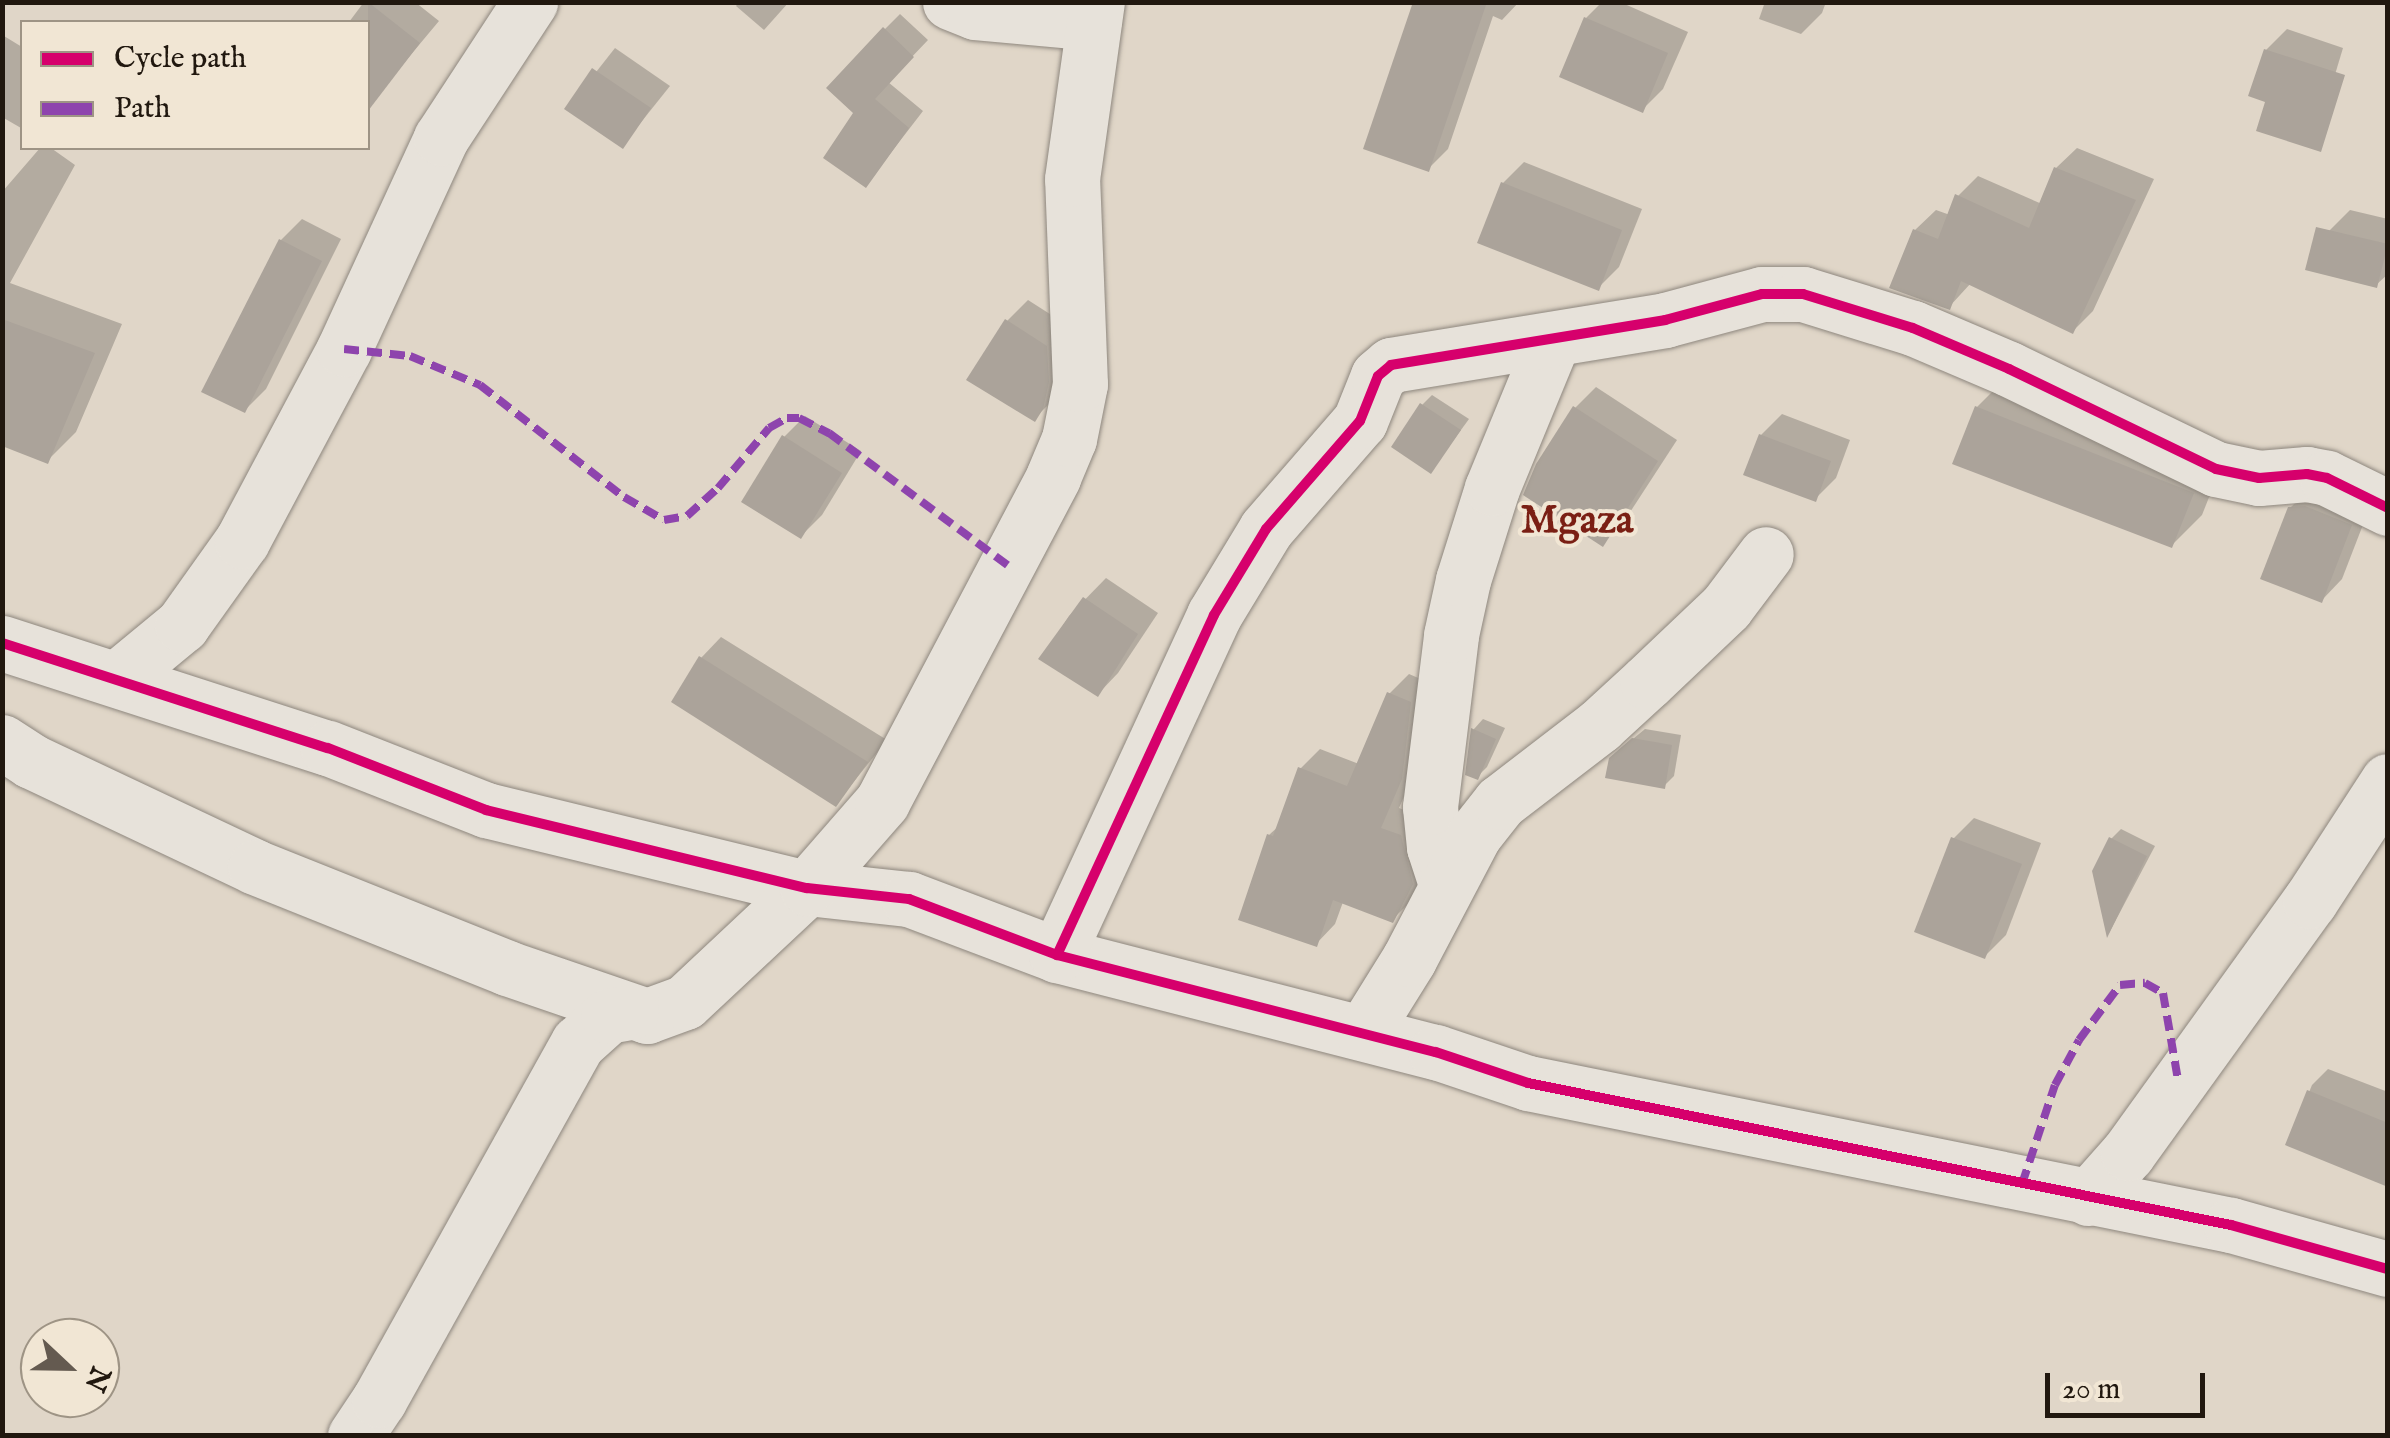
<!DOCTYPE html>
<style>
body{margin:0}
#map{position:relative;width:2390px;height:1438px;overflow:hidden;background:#e0d6c8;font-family:"IM FELL English",serif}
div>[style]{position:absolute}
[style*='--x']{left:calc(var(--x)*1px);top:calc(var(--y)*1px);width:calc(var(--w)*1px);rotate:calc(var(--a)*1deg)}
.shadow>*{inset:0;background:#0003}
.building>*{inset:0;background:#aba39a}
.roads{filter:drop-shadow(0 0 2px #8e877e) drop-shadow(0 0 2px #8e877e)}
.street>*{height:55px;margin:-27.5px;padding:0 27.5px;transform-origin:27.5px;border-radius:27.5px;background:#e7e2da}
.quiet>*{height:8px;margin-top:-4px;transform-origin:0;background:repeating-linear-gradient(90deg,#8e44ad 0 15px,transparent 0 23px)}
.cycleway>*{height:10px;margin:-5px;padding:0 5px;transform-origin:5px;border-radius:5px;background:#d6006c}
span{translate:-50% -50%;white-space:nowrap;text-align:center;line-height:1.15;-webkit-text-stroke:8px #f1e6d4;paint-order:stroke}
.quarter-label{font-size:40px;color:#7a1f14;font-weight:700}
.frame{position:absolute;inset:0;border:5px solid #21180f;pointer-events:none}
.legend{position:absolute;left:20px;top:20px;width:350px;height:130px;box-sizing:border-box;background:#f1e6d4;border:2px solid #9e9485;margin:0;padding:12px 18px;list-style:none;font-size:30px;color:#21180f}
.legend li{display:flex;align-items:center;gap:20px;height:50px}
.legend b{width:50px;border:2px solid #9e9485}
.north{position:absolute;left:20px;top:1318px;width:100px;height:100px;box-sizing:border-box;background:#f1e6d4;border:2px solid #9e9485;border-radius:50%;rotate:112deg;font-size:28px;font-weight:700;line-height:40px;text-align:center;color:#21180f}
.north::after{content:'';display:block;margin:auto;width:35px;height:45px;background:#645a50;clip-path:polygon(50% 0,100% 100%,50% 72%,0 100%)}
.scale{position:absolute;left:2045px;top:1373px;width:160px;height:45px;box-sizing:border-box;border:5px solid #21180f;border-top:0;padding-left:12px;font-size:30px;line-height:35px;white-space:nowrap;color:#21180f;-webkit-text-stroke:8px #f1e6d4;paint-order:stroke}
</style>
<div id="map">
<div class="shadow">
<i style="clip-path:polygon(364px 2px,415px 2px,439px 21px,368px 106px,368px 22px,349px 22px)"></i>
<i style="clip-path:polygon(739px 2px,789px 2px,764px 30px,736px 6px)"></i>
<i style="clip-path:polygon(1425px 2px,1519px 2px,1502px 20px,1493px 16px,1448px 149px,1428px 169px)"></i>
<i style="clip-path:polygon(1602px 2px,1620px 2px,1688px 32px,1663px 89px,1642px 110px,1586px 18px)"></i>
<i style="clip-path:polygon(1765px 2px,1826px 2px,1822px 13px,1801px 34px,1759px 19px)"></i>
<i style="clip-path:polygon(900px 14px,928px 40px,888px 82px,923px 111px,866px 185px,856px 112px,885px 29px)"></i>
<i style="clip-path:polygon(2287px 29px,2343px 48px,2321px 121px,2268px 100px,2266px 50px)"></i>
<i style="clip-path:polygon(4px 36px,22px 47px,21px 128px,2px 117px)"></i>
<i style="clip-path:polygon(615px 48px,670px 86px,622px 146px,567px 109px)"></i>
<i style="clip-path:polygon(40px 148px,51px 148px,75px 165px,10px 283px,122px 324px,76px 432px,47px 461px,2px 443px,2px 192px)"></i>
<i style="clip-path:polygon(2077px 148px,2154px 179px,2093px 311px,2073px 331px,1971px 283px,1949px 307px,1915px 230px,1936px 210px,1950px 215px,1958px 196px,1978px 176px,2042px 204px,2056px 168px)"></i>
<i style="clip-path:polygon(1524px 162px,1642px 209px,1619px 267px,1598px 288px,1503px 183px)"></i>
<i style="clip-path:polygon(2350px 210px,2388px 219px,2388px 274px,2376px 285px,2329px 231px)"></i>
<i style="clip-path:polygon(302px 219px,341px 239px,266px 389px,245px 410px,281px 240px)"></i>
<i style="clip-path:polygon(1028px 300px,1067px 325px,1055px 398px,1034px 419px,1007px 321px)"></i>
<i style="clip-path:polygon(2008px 376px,2223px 462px,2202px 515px,2172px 545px,1977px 407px)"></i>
<i style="clip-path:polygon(1596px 387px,1677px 440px,1623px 523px,1602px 544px,1575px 408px)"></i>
<i style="clip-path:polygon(1432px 395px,1469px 419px,1431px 471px,1422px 405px)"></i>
<i style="clip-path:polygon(1782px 414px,1850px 440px,1836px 478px,1815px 499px,1761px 435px)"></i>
<i style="clip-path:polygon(805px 416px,861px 451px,822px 515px,801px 536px,784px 437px)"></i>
<i style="clip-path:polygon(2312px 487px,2371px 504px,2342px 579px,2322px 600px,2290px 508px)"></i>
<i style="clip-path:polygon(1106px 578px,1158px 613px,1118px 673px,1098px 694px,1042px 658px,1069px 616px)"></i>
<i style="clip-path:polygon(721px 637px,887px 740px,836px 804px,701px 658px)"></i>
<i style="clip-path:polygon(1409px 674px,1430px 683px,1421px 757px,1399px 808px,1420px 816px,1432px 862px,1412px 900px,1392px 920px,1343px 902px,1335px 924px,1316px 944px,1269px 835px,1280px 825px,1300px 769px,1320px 749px,1359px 764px,1389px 694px)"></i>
<i style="clip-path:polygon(1483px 719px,1505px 728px,1487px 767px,1477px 777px,1468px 773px,1474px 729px)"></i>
<i style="clip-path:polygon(1645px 729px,1681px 735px,1674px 776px,1664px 786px,1622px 748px)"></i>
<i style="clip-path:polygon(1974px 818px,2041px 843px,2006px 935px,1985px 956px,1953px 839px)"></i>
<i style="clip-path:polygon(2121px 829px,2155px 846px,2109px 933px,2111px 839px)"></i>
<i style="clip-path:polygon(2328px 1069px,2388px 1092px,2388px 1184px,2288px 1144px,2312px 1085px)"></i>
</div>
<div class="building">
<i style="clip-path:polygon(368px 2px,420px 43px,368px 111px)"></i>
<i style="clip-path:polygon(1413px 2px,1487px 2px,1429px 172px,1363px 149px)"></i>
<i style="clip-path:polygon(1584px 17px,1668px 53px,1643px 113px,1559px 77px)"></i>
<i style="clip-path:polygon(883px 27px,914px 57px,875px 99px,909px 128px,866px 188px,823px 158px,853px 113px,826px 88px)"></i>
<i style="clip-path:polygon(2264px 49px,2345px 75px,2321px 152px,2256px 131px,2265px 102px,2248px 96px)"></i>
<i style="clip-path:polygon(592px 68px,651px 108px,623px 149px,564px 109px)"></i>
<i style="clip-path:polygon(2054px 167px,2136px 200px,2073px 334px,1961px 281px,1950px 310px,1889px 288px,1913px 229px,1938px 239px,1955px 194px,2029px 228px)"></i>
<i style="clip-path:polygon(1501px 182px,1622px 230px,1599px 291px,1477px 243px)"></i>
<i style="clip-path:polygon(2316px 227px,2388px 244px,2377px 288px,2305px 270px)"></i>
<i style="clip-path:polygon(279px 239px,322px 261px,245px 413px,201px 392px)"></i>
<i style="clip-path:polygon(2px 319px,95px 353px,48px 464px,2px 446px)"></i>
<i style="clip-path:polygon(1005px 319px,1047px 346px,1049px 382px,1043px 409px,1035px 422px,966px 380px)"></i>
<i style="clip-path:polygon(1420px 403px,1461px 430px,1431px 474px,1391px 447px)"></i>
<i style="clip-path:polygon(1573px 406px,1658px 461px,1603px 547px,1523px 495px,1536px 464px)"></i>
<i style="clip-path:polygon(1975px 406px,2194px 493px,2172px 548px,1952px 464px)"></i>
<i style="clip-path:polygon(1759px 434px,1831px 461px,1816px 502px,1743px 475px)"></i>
<i style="clip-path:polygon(782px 435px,842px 473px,801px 539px,741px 502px)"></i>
<i style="clip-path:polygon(2305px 506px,2352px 525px,2322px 603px,2260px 579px,2288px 507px)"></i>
<i style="clip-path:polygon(1083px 597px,1138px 634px,1098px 697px,1038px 659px)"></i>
<i style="clip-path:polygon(699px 656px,868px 762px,836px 807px,671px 702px)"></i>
<i style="clip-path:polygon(1387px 692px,1411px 702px,1402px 779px,1381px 828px,1401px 835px,1413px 884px,1393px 923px,1333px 900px,1317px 947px,1238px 920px,1267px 834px,1273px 836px,1298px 767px,1347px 786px)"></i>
<i style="clip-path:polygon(1471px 728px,1496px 739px,1478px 780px,1465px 775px)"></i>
<i style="clip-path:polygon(1632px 738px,1672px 745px,1665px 789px,1605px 778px,1609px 758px)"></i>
<i style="clip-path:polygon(1951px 837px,2022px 864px,1985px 959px,1914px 932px)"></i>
<i style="clip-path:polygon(2109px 837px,2147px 856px,2107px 938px,2092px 871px)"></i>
<i style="clip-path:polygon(2307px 1090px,2388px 1123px,2388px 1187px,2285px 1145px)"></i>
</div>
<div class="roads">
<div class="street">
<i style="--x:950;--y:2;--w:27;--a:22"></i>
<i style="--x:975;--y:12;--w:119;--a:5.3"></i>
<i style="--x:2;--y:643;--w:342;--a:17.9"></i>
<i style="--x:328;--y:748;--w:170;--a:21.4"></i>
<i style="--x:486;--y:810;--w:330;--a:13.7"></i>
<i style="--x:807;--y:888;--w:103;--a:6.2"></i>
<i style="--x:909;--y:899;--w:158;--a:20.7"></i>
<i style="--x:1057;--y:955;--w:391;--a:14.4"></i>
<i style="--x:1436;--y:1052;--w:97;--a:18.6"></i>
<i style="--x:1528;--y:1083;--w:717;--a:11.42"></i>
<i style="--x:2231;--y:1225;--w:163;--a:15.7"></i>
<i style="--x:119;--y:677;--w:82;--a:-39.5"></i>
<i style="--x:182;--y:625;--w:103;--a:-54.5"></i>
<i style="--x:242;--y:541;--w:217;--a:-62"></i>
<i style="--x:344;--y:349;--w:232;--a:-65.3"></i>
<i style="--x:441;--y:138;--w:163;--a:-56.8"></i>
<i style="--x:2;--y:742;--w:35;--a:33"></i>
<i style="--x:31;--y:761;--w:248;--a:25.3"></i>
<i style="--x:255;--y:867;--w:271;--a:21.8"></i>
<i style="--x:507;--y:968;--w:148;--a:18.9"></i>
<i style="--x:647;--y:1016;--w:40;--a:-20.2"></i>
<i style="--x:685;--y:1002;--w:167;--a:-43.1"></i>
<i style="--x:807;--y:888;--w:114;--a:-48.9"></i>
<i style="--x:882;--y:802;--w:367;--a:-62.2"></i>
<i style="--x:1053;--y:477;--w:41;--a:-67.2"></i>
<i style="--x:1069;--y:439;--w:56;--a:-78.7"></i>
<i style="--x:1080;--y:384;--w:205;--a:-92.2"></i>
<i style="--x:1072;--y:179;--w:179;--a:-82"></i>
<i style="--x:1446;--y:884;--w:39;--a:-108"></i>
<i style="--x:1434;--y:847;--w:40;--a:-95.7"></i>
<i style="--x:1430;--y:807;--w:173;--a:-83"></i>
<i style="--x:1451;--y:635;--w:56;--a:-77.7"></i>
<i style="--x:1463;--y:580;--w:96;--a:-72.5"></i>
<i style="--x:1492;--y:488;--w:160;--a:-67.6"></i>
<i style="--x:1057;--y:955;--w:374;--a:-65.2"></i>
<i style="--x:1214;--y:615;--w:100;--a:-58.8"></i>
<i style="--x:1266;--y:529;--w:143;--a:-49"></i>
<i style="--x:1360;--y:421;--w:48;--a:-68.2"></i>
<i style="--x:1378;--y:376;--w:17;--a:-40"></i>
<i style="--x:1391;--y:365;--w:278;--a:-9.3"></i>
<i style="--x:1665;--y:320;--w:100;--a:-15"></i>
<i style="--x:1762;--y:294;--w:41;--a:0"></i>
<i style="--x:1803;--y:294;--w:115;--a:17.2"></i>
<i style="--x:1913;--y:328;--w:104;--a:23.1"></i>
<i style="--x:2009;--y:369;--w:230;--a:25.8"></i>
<i style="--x:2216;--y:469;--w:44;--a:11.8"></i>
<i style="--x:2259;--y:478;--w:48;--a:-4.8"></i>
<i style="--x:2307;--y:474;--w:20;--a:11"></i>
<i style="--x:2327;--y:478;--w:68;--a:26.2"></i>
<i style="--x:1363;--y:1033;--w:87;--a:-58.1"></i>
<i style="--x:1409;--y:959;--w:140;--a:-62.3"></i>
<i style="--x:1474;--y:835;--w:42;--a:-51.8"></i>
<i style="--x:1500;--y:802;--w:125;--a:-37.5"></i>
<i style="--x:1599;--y:726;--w:65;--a:-42.5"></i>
<i style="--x:1647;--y:682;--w:109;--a:-43.5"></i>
<i style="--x:1726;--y:607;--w:66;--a:-53"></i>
<i style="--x:2088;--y:1198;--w:60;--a:-48.4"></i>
<i style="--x:2128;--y:1153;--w:311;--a:-54.2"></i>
<i style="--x:2310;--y:901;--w:143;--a:-57"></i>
<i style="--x:355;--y:1436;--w:43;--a:-56.3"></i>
<i style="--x:379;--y:1400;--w:409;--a:-60.9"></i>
<i style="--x:578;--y:1043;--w:40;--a:-42"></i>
<i style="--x:608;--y:1016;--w:23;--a:-10"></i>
</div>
</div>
<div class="quiet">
<i style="--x:344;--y:349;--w:66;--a:6.1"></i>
<i style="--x:410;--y:356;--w:76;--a:22.5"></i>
<i style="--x:480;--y:385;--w:182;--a:37.9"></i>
<i style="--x:624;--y:497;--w:46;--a:29.9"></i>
<i style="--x:664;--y:520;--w:23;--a:-10"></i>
<i style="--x:687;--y:516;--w:42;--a:-42.1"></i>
<i style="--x:718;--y:488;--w:79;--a:-49.6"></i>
<i style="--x:769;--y:428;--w:21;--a:-29"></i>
<i style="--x:787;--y:418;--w:12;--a:0"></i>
<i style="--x:799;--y:418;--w:34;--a:27"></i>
<i style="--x:829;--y:433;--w:224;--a:36.5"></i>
<i style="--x:2022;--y:1184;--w:104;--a:-71.6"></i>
<i style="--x:2055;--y:1085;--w:51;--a:-61.9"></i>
<i style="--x:2079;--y:1040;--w:69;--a:-53.3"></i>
<i style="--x:2120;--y:985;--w:25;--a:-5"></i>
<i style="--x:2145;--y:983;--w:21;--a:29"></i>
<i style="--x:2163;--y:993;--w:88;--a:80.2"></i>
</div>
<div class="cycleway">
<i style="--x:2;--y:643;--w:342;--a:17.9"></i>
<i style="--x:328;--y:748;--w:170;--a:21.4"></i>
<i style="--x:486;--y:810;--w:330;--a:13.7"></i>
<i style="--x:807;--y:888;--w:103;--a:6.2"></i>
<i style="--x:909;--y:899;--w:158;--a:20.7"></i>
<i style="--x:1057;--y:955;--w:391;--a:14.4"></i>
<i style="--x:1436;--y:1052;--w:97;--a:18.6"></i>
<i style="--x:1528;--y:1083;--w:717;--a:11.42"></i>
<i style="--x:2231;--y:1225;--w:163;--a:15.7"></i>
<i style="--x:1057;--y:955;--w:374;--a:-65.2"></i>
<i style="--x:1214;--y:615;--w:100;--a:-58.8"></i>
<i style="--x:1266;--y:529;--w:143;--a:-49"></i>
<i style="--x:1360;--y:421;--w:48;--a:-68.2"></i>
<i style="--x:1378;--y:376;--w:17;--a:-40"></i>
<i style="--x:1391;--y:365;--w:278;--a:-9.3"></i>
<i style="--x:1665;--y:320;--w:100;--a:-15"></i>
<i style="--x:1762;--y:294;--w:41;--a:0"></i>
<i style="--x:1803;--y:294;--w:115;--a:17.2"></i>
<i style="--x:1913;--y:328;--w:104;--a:23.1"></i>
<i style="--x:2009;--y:369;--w:230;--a:25.8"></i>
<i style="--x:2216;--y:469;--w:44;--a:11.8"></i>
<i style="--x:2259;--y:478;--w:48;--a:-4.8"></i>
<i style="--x:2307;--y:474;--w:20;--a:11"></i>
<i style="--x:2327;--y:478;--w:68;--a:26.2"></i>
</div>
<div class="quarter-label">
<span style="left:1577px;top:522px">Mgaza</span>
</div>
<div class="frame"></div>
<ul class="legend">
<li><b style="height:12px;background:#d6006c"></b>Cycle path</li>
<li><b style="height:12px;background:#8e44ad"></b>Path</li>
</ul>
<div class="north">N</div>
<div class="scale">20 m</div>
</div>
